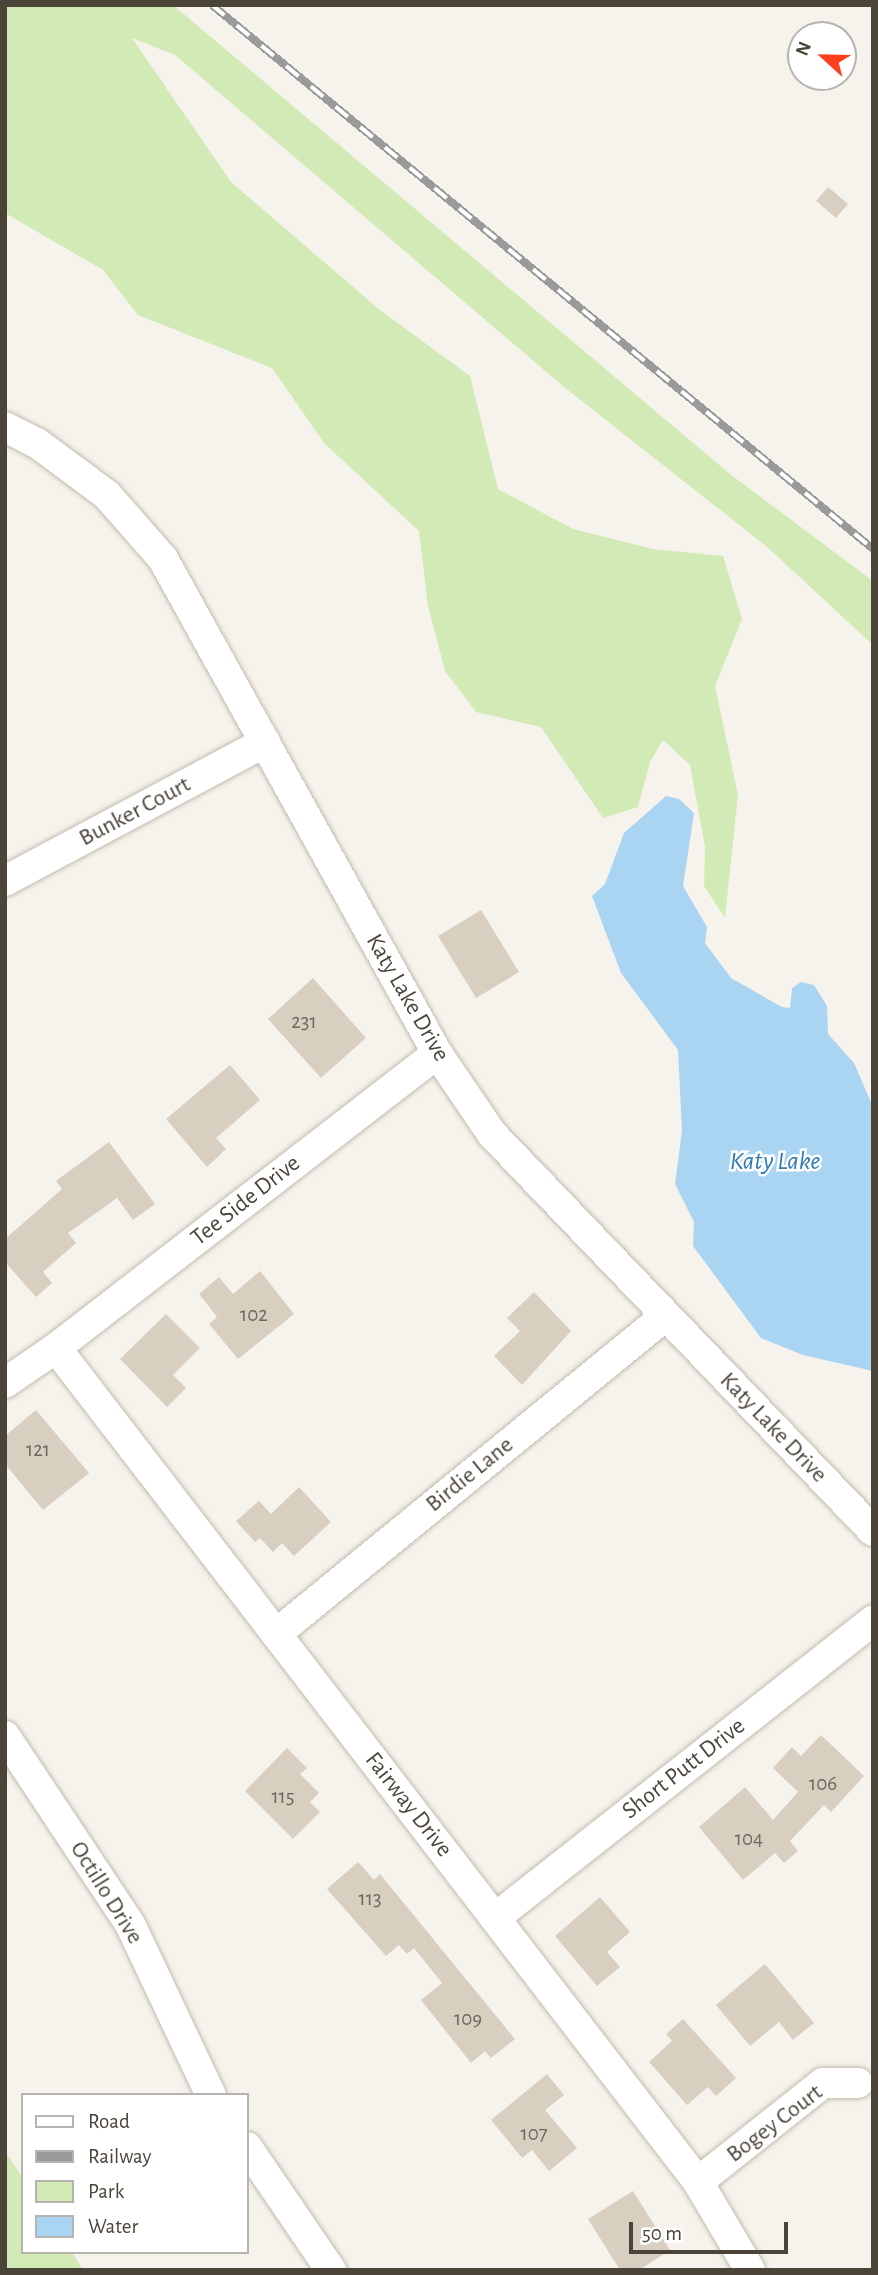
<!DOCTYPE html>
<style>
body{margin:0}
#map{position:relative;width:878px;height:2275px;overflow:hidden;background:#f6f3ec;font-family:"Alegreya Sans",sans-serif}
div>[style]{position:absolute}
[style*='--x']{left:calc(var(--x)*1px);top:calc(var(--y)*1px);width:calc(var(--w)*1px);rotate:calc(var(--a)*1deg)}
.green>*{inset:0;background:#d2eab5}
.water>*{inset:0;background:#a9d4f2}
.building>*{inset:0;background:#d8cfc1}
.roads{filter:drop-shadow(0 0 2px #c2bbae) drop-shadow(0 0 2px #c2bbae)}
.minor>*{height:30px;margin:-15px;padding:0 15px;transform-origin:15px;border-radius:15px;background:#fff}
.rail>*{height:8px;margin-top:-4px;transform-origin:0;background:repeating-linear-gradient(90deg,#fff 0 16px,#9a9a9a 0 32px);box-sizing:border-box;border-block:2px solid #9a9a9a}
span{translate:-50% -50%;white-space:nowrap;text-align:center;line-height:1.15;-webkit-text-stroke:5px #fff;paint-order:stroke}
.number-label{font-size:21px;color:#6e675b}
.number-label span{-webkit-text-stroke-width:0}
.street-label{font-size:24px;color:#4b4439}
.water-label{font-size:26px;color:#2e7ab2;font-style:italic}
.frame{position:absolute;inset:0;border:7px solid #4b4439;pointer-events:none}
.legend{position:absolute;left:21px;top:2093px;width:228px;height:161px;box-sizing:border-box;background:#fff;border:2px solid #b7b4b0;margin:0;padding:9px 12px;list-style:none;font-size:21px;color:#4b4439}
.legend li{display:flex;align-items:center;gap:14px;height:35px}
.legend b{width:35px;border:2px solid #b7b4b0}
.north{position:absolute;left:787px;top:21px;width:70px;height:70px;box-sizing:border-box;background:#fff;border:2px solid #b7b4b0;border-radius:50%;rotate:292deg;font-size:19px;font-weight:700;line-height:28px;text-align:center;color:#4b4439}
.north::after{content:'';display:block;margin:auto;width:24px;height:32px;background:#fc3f1d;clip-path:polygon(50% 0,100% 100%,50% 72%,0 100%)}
.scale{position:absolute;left:629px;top:2222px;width:159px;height:32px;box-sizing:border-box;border:4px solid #4b4439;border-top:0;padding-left:9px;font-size:21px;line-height:24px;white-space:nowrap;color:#4b4439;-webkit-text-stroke:5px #fff;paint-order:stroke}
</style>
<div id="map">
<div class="green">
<i style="clip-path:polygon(5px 5px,173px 5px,730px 474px,873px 581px,873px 645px,766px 546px,564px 387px,175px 55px,132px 38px,231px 182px,380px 310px,470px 376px,498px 489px,573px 529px,653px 549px,723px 556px,742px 619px,715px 686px,738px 795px,725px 918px,704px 886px,705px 847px,690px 765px,663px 740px,650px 762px,638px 807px,603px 818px,541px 727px,476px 712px,445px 671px,428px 606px,419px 531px,325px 444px,272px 368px,138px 315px,103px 270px,5px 213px)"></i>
<i style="clip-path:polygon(5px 2151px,23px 2178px,23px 2252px,72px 2252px,83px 2270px,5px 2270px)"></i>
</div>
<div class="water">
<i style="clip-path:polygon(666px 796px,679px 799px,694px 813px,683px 886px,707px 927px,705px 943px,731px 978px,782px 1007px,790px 1008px,792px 988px,801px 982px,814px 985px,827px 1006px,828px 1034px,854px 1063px,873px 1107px,873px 1371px,803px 1355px,761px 1338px,693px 1246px,694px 1222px,675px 1184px,682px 1131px,678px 1050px,621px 973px,592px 896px,605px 884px,624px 833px)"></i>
</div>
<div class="building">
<i style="clip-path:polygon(828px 187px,848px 204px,836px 218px,816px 201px)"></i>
<i style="clip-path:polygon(481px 910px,519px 972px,476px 998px,438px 936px)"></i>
<i style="clip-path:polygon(313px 978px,366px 1038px,321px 1078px,268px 1019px)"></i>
<i style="clip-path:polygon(230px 1065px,260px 1100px,216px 1138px,226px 1149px,207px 1167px,166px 1119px)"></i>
<i style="clip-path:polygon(109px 1142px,155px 1204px,133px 1220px,117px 1198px,68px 1233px,76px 1243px,43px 1272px,52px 1283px,36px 1297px,5px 1262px,5px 1239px,62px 1189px,56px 1181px)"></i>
<i style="clip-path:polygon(260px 1271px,294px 1314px,238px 1359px,209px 1324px,217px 1317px,199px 1294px,219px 1277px,233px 1294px)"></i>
<i style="clip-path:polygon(534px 1292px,571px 1331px,522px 1385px,494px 1356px,520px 1331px,507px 1318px)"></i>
<i style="clip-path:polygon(166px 1314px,200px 1348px,173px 1375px,186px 1388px,167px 1407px,120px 1359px)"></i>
<i style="clip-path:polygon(36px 1410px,89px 1473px,43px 1510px,5px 1464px,5px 1436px)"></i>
<i style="clip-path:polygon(299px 1487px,331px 1522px,294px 1556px,282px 1543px,273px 1552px,260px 1538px,255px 1542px,236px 1521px,259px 1501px,271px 1514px)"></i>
<i style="clip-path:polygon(821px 1735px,864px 1776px,831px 1812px,824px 1805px,790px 1841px,798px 1851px,784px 1863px,775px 1853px,743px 1880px,699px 1827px,745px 1787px,773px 1820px,798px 1792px,773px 1768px,792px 1747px,801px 1756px)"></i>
<i style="clip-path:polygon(287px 1748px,307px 1768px,300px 1774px,319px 1793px,310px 1802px,320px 1812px,293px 1839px,245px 1791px)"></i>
<i style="clip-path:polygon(358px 1862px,374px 1880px,380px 1874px,515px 2039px,491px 2058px,485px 2051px,471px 2063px,421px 2000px,442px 1983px,414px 1948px,407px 1954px,399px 1945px,386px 1956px,327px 1889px)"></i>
<i style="clip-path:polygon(600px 1897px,630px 1932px,607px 1952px,620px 1967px,597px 1986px,555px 1936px)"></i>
<i style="clip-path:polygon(765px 1964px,814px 2023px,793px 2040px,779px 2022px,750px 2046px,716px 2005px)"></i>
<i style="clip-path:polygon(683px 2019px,736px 2078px,716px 2096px,708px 2087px,687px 2105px,649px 2062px,672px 2041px,666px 2034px)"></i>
<i style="clip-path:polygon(547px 2074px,564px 2095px,545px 2110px,577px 2148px,549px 2171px,532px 2150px,522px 2158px,491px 2120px)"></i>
<i style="clip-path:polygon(633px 2191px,670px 2250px,639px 2270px,620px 2270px,588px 2219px)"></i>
</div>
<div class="roads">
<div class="minor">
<i style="--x:5;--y:427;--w:36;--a:27"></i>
<i style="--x:37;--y:443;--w:87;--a:36.6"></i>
<i style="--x:107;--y:495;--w:85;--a:48.8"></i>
<i style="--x:163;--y:559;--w:565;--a:60.98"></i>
<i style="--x:437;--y:1053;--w:98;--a:55.8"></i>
<i style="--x:492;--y:1134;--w:550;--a:46.18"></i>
<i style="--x:5;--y:881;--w:295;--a:-28.1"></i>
<i style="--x:56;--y:1348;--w:1052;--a:52.41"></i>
<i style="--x:698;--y:2182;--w:102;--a:59.4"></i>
<i style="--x:5;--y:1383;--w:62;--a:-34.5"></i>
<i style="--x:56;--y:1348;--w:482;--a:-37.7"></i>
<i style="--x:276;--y:1634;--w:501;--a:-39.25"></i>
<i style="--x:5;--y:1736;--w:226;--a:56.4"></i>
<i style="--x:130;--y:1924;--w:189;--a:64.7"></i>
<i style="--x:495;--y:1918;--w:481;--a:-38.2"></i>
<i style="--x:247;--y:2147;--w:149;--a:55.7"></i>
<i style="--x:698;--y:2182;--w:159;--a:-38.4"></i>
<i style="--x:823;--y:2083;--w:35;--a:0"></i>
</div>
</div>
<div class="rail">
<i style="--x:212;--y:5;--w:856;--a:39.45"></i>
</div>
<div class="number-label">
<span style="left:304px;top:1022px">231</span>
<span style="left:254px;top:1315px">102</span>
<span style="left:38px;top:1450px">121</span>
<span style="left:823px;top:1784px">106</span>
<span style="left:283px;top:1797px">115</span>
<span style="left:749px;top:1839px">104</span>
<span style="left:370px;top:1899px">113</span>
<span style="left:468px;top:2019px">109</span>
<span style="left:534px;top:2134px">107</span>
</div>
<div class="street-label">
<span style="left:135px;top:812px;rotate:-28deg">Bunker Court</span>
<span style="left:407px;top:998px;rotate:60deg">Katy Lake Drive</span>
<span style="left:246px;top:1201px;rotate:-38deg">Tee Side Drive</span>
<span style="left:773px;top:1428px;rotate:46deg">Katy Lake Drive</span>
<span style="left:470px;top:1475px;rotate:-39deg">Birdie Lane</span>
<span style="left:684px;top:1769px;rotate:-38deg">Short Putt Drive</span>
<span style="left:408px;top:1805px;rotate:52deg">Fairway Drive</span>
<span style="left:106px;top:1893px;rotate:58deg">Octillo Drive</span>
<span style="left:775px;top:2124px;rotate:-37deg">Bogey Court</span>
</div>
<div class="water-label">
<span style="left:775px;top:1162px">Katy Lake</span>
</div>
<div class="frame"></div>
<ul class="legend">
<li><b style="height:9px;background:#fff"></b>Road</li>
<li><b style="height:9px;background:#9a9a9a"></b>Railway</li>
<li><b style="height:19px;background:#d2eab5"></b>Park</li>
<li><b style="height:19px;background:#a9d4f2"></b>Water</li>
</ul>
<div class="north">N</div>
<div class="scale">50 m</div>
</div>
